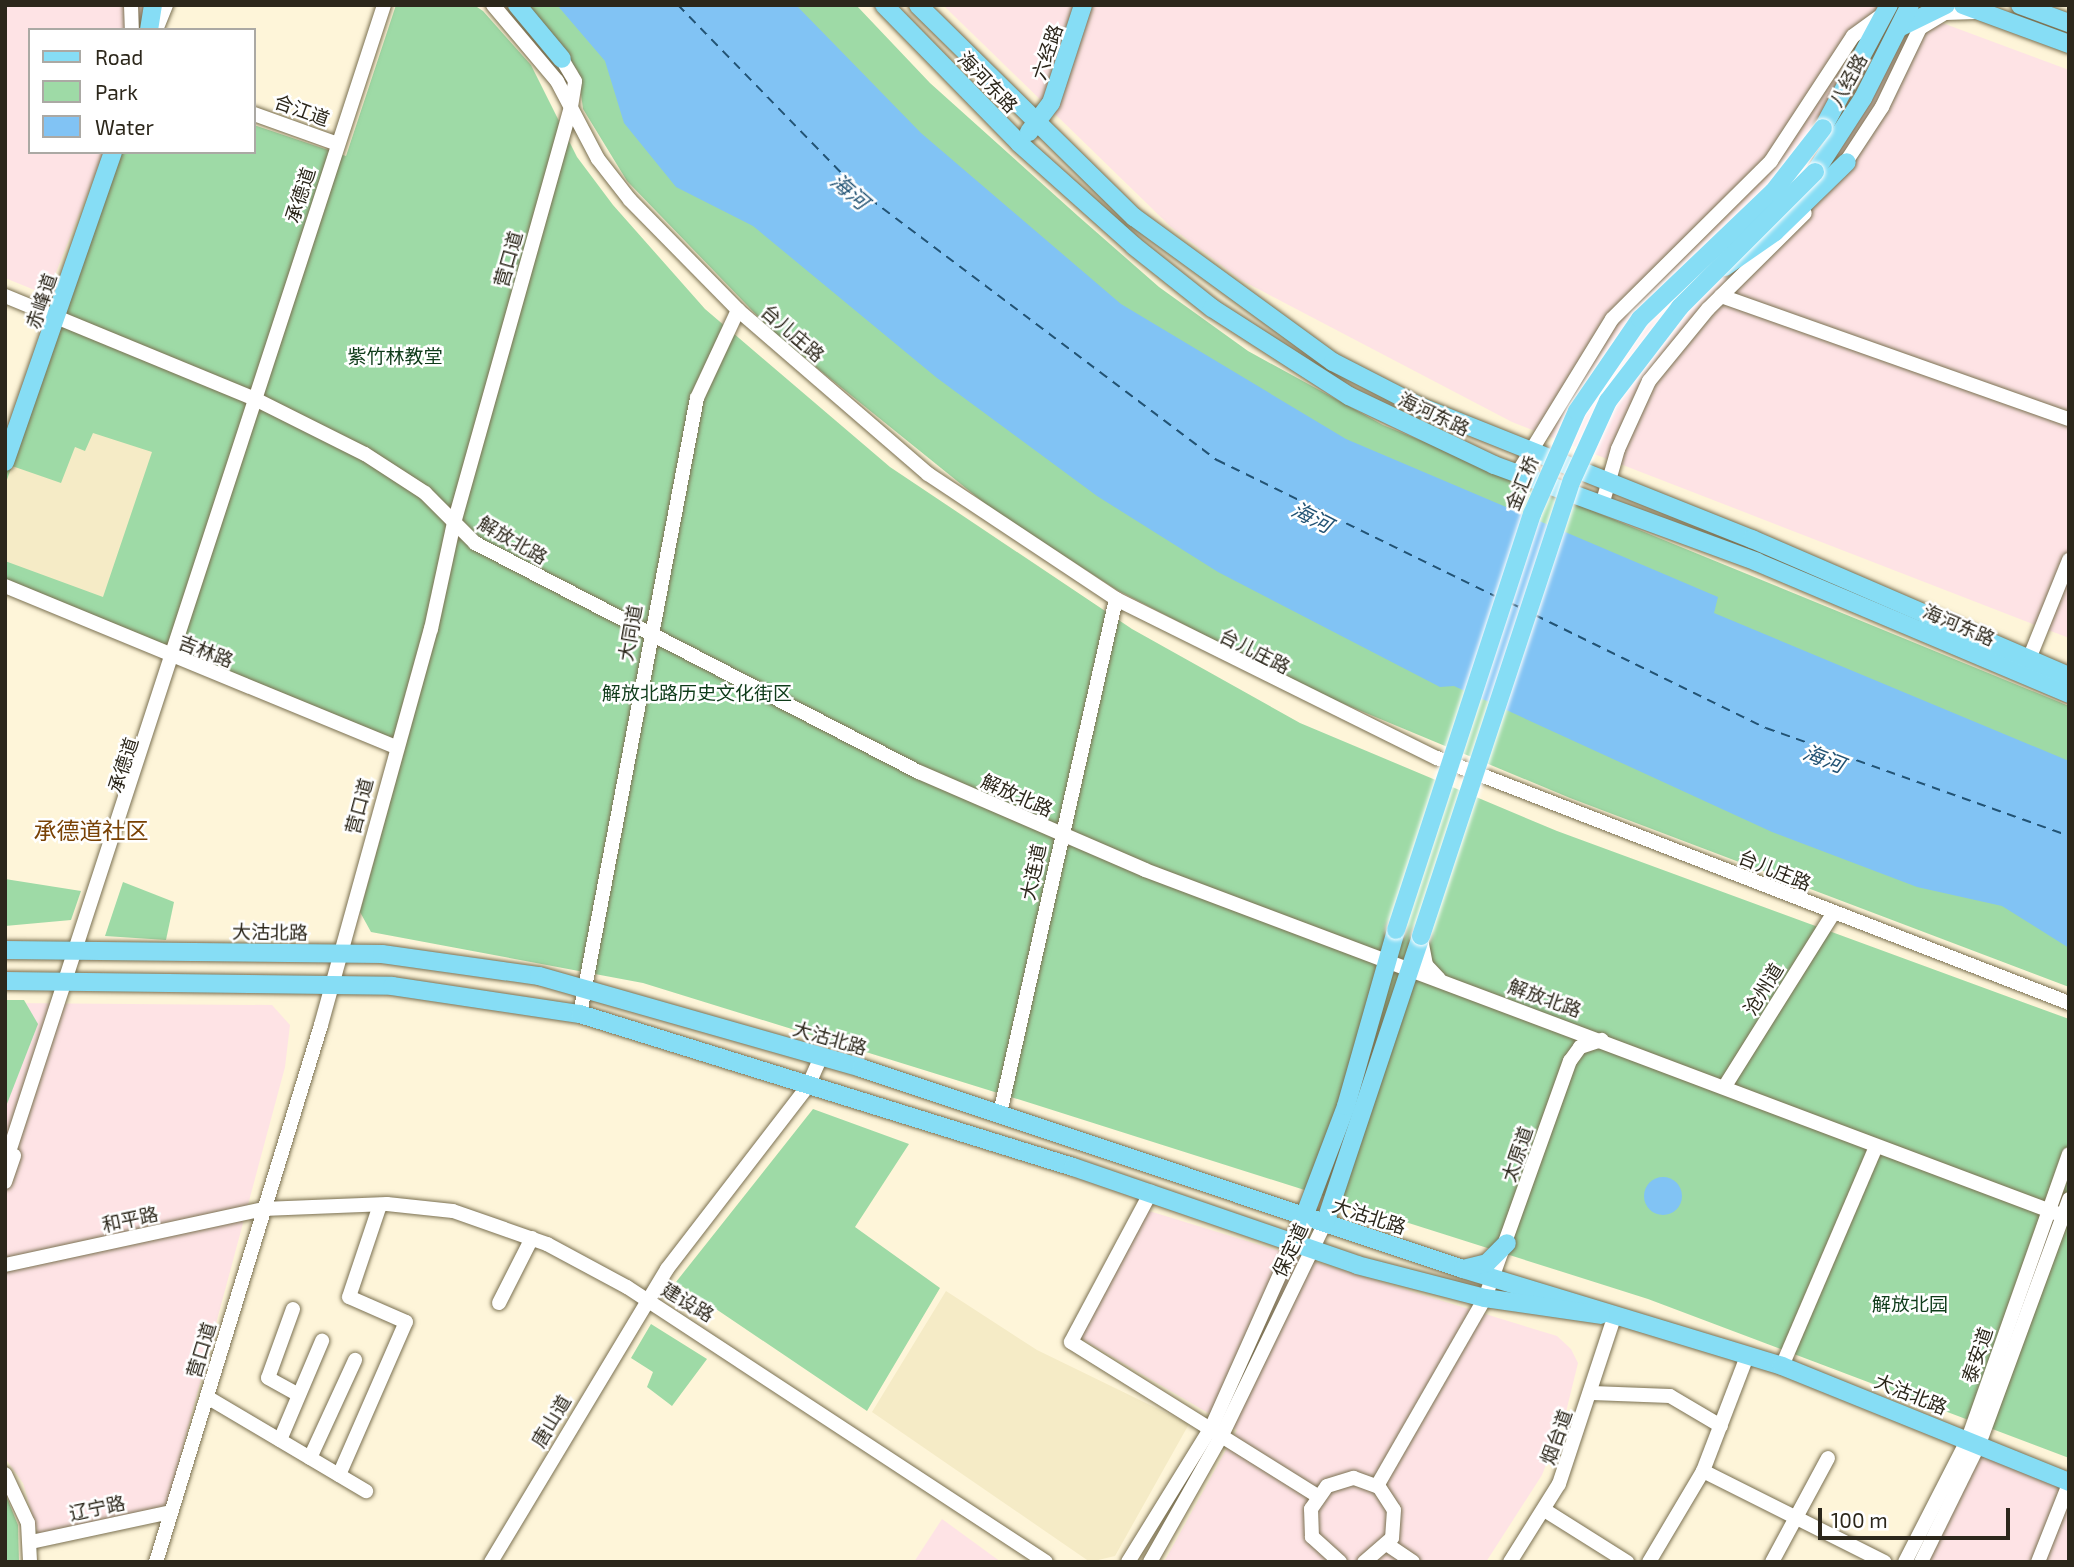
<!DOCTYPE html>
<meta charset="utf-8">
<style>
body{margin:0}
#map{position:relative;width:2074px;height:1567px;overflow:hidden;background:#fef5d9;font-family:"Exo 2","Noto Sans SC",sans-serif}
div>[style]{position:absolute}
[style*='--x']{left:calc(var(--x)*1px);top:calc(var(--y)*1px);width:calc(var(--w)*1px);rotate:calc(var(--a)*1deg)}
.commercial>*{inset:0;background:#fee3e5}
.green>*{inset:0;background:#9edaa6}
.sand>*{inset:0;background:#f5ebc6}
.water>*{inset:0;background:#81c3f4}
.round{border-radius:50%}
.ferry>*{height:2px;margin-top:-1px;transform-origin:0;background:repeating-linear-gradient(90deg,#225374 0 9px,transparent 0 16px)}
.roads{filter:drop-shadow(0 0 2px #7a7051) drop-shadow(0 0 2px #7a7051)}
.minor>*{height:14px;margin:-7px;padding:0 7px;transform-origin:7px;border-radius:7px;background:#fff}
.major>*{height:18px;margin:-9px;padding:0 9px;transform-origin:9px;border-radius:9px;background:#86ddf5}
.bridges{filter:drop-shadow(0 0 2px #fff) drop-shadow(0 0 2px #fff)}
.major-bridge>*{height:18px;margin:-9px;padding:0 9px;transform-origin:9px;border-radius:9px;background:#86ddf5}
span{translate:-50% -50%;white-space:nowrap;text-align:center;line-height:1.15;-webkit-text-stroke:5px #fff;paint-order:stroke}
.street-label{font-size:19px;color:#2c271b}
.park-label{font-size:19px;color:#0e3b19}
.water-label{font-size:21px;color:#225374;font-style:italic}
.quarter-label{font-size:23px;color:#794205}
.frame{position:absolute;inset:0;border:7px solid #2c271b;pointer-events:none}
.legend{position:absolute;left:28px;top:28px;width:228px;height:126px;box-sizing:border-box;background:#fff;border:2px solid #aba9a4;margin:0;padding:9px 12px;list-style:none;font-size:21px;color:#2c271b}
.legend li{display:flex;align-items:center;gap:14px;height:35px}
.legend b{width:35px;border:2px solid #aba9a4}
.scale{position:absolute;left:1818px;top:1508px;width:192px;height:32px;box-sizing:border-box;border:4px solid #2c271b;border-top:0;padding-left:9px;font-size:21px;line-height:24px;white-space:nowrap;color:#2c271b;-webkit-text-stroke:5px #fff;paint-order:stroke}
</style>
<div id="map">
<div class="commercial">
<i style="clip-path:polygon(5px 5px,148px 5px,143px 30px,30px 30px,30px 152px,104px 152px,47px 295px,5px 278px)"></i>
<i style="clip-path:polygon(943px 5px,1894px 5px,2069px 70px,2069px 638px,1512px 422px,1241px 280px,1171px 227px)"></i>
<i style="clip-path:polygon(5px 1003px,272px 1005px,290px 1025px,285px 1067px,167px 1506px,38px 1534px,23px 1483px,5px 1458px)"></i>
<i style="clip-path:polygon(1146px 1210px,1557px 1336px,1571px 1349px,1578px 1363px,1565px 1416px,1542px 1475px,1486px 1562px,1164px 1562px,1237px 1430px,1077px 1336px)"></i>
<i style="clip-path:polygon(1972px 1445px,2069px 1488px,2069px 1562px,1911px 1562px)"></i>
<i style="clip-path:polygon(942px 1519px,1001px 1562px,914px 1562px)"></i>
</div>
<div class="green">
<i style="clip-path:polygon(396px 5px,474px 5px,483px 11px,531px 65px,577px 157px,613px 205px,705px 309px,890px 467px,1132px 629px,1300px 723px,1557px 831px,2069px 1019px,2069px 1458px,1648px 1299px,1024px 1101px,643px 983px,371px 932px,360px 912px,406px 744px,5px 579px,5px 472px,116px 152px,254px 152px,254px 125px,346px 156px)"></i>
<i style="clip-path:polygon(525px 5px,856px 5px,930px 83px,1078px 216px,1159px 287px,1248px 351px,1383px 425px,2069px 706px,2069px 987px,1570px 798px,1313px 691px,1117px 590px,993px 510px,775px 334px,627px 181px,583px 109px,578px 71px)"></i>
<i style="clip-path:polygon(5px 879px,81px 891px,71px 920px,5px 926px)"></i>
<i style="clip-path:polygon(123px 882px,174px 902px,166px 940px,105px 936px)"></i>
<i style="clip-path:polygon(5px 1000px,24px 1000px,38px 1024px,5px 1109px)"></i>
<i style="clip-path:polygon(813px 1109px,909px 1144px,855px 1227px,940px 1288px,867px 1411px,676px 1282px)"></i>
<i style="clip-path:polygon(651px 1324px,707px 1359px,672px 1406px,647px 1387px,653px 1372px,631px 1358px)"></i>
<i style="clip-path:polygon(5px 1493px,18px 1525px,19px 1562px,5px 1562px)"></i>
</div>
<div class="sand">
<i style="clip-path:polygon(93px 433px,152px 452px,103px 597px,5px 561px,5px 485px,12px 466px,61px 483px,75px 447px,85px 451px)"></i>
<i style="clip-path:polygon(946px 1291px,1037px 1350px,1189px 1424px,1115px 1556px,1090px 1562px,872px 1412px)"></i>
</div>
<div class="water">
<i style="clip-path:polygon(557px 5px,796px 5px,921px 133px,1121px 304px,1346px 439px,1718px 597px,1714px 613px,2069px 761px,2069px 948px,2002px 906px,1917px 887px,1772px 832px,1454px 686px,1440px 687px,1218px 572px,1097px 496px,937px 378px,753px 226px,676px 187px,624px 123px,605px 61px)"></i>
<i class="round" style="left:1644px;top:1177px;width:38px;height:38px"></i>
</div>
<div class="ferry">
<i style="--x:678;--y:5;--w:257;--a:45.8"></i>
<i style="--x:857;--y:189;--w:451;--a:37"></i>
<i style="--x:1217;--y:460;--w:309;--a:26.1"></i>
<i style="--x:1510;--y:603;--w:12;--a:24"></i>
<i style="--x:1535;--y:615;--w:257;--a:26.1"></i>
<i style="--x:1766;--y:728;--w:322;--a:19.6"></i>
</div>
<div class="roads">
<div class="minor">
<i style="--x:131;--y:5;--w:25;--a:88"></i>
<i style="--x:493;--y:5;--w:99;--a:49.9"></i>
<i style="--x:557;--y:81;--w:88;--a:62.3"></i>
<i style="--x:598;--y:159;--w:52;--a:52"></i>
<i style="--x:630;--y:200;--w:154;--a:45.5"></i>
<i style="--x:738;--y:310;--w:251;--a:40.8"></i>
<i style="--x:928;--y:474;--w:226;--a:33.6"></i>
<i style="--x:1116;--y:599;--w:358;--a:26.4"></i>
<i style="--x:1437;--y:758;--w:678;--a:21.19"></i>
<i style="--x:156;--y:30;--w:27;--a:-68"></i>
<i style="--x:254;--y:114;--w:89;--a:19.7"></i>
<i style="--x:1840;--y:171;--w:77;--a:-56.7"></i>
<i style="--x:1882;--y:107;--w:88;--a:-64.3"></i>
<i style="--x:1920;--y:28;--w:29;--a:-31"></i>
<i style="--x:1945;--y:13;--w:31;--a:-2"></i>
<i style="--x:5;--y:296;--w:268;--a:22.4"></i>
<i style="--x:253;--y:398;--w:125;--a:26.6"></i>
<i style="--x:365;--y:454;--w:72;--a:33"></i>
<i style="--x:425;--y:493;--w:71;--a:45"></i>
<i style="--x:475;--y:543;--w:500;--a:27.3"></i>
<i style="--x:919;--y:772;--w:246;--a:23.4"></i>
<i style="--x:1145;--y:870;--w:987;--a:20.64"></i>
<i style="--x:1721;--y:296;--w:369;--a:19.5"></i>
<i style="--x:1517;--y:474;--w:182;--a:-58.5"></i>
<i style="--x:1612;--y:319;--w:224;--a:-44.8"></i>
<i style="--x:1771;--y:161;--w:149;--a:-56.7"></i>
<i style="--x:1853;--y:36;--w:37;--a:-36"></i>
<i style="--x:1602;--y:505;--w:58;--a:-74.1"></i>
<i style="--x:1618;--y:449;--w:75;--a:-65.5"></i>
<i style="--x:1649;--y:381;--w:93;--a:-50.7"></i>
<i style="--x:1708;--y:309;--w:136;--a:-44.7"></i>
<i style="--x:5;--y:586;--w:422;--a:22.4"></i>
<i style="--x:2029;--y:659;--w:107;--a:-68"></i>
<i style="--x:1421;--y:939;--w:26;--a:79"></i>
<i style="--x:1426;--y:965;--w:19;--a:47"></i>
<i style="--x:580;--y:1014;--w:627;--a:-79.25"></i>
<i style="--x:697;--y:398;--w:97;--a:-65"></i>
<i style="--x:1725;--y:1086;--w:203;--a:-57.9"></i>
<i style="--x:1000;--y:1113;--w:527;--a:-77.28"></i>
<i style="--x:5;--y:1164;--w:1219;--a:-71.89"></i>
<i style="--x:5;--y:1182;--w:28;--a:-71"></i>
<i style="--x:1151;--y:1192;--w:170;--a:118.1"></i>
<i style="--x:1071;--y:1342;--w:290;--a:32"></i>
<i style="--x:5;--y:1265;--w:264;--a:-12.2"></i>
<i style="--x:263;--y:1209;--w:124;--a:-2.3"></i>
<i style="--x:387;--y:1204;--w:66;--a:6.1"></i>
<i style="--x:453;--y:1211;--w:100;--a:19.3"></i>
<i style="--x:547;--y:1244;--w:91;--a:28.3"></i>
<i style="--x:627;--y:1287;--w:501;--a:33.28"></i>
<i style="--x:499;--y:1303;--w:73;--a:-63.1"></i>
<i style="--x:293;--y:1309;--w:73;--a:109.9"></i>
<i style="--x:268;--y:1378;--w:35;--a:29"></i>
<i style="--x:1782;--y:1366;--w:238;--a:-66.8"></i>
<i style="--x:1592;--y:1393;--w:78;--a:2.2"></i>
<i style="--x:1670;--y:1396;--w:59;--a:30.5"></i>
<i style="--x:207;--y:1397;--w:185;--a:30.6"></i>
<i style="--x:280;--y:1440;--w:108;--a:-67"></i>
<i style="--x:310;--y:1458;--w:108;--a:-65.3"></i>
<i style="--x:1703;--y:1471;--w:203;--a:26.6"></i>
<i style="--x:5;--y:1474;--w:54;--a:64.9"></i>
<i style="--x:28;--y:1523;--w:39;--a:87"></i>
<i style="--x:339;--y:1475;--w:167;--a:-66.4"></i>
<i style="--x:406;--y:1322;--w:62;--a:-156.3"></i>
<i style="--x:349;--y:1297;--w:97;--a:-71.4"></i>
<i style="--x:1377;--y:1486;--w:217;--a:-60.1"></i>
<i style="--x:1485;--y:1298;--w:252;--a:-70.3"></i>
<i style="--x:1570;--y:1061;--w:17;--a:-54"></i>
<i style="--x:1580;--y:1047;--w:23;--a:-18"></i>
<i style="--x:1546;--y:1511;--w:96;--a:32.2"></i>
<i style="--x:31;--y:1542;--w:143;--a:-12.1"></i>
<i style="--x:1388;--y:1545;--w:30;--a:34"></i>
<i style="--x:156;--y:1562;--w:562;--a:-72.92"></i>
<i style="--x:321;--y:1025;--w:411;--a:-74.5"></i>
<i style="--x:431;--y:629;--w:108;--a:-77.8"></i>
<i style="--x:454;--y:523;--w:432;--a:-74.3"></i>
<i style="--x:571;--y:107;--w:26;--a:-81"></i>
<i style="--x:575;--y:81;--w:26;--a:-121"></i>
<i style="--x:491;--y:1562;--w:342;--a:-59"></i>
<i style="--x:667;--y:1269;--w:231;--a:-52.4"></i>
<i style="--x:808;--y:1086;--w:32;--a:-66"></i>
<i style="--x:1128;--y:1562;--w:160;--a:-58.3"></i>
<i style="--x:1212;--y:1426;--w:201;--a:-65.9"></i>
<i style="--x:1150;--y:1562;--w:148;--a:-60.5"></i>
<i style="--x:1223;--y:1433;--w:233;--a:-64.1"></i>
<i style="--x:1340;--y:1562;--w:38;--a:-138"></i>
<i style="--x:1312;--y:1537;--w:28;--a:-92"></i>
<i style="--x:1311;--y:1509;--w:28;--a:-55"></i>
<i style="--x:1327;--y:1486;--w:28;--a:-17"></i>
<i style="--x:1354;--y:1478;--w:27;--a:20"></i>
<i style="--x:1379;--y:1487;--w:27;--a:57"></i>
<i style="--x:1394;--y:1510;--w:28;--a:94"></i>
<i style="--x:1392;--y:1538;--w:37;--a:139"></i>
<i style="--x:1510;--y:1562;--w:92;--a:-57.9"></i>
<i style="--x:1559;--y:1484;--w:178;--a:-71.7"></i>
<i style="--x:1649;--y:1562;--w:106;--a:-59.3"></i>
<i style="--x:1703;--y:1471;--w:125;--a:-69"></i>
<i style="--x:1772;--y:1562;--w:118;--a:-61.7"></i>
<i style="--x:1905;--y:1562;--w:138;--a:-62.9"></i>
<i style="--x:1968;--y:1439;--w:302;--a:-70.5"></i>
<i style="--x:1921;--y:1562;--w:131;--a:-63.8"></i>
<i style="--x:1979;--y:1444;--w:261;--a:-69.8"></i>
<i style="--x:2038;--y:1562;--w:84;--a:-68.3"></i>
</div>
<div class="major">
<i style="--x:517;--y:5;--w:70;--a:50.2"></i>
<i style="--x:884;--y:5;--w:193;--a:45.6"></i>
<i style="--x:1019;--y:143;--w:154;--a:41.8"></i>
<i style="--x:1134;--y:246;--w:100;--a:38.5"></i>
<i style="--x:1212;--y:308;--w:163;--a:32.7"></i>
<i style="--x:1349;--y:396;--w:161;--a:25.4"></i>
<i style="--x:1494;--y:465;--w:280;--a:20.2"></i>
<i style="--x:1757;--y:562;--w:339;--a:22.9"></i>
<i style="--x:918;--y:5;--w:303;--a:44.5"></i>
<i style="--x:1134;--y:217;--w:246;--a:36.1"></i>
<i style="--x:1333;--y:362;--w:97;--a:27.1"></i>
<i style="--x:1419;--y:406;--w:359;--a:21.8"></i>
<i style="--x:1752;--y:539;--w:345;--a:23.4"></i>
<i style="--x:1963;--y:5;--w:113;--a:20.2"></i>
<i style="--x:2020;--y:5;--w:52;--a:20.2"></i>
<i style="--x:1901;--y:27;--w:50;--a:-26.1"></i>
<i style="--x:149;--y:30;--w:25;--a:-81"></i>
<i style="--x:1823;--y:128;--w:140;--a:-61.8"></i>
<i style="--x:1029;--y:132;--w:36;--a:-53"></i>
<i style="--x:1051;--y:103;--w:103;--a:-71.9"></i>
<i style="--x:1815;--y:172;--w:88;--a:-57"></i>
<i style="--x:1863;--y:98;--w:104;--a:-63.2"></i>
<i style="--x:1725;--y:267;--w:61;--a:-35"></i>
<i style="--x:1775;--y:232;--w:100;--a:-44.2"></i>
<i style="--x:5;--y:462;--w:328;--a:-70.8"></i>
<i style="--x:5;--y:950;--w:377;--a:0.6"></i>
<i style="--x:382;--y:954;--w:159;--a:8"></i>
<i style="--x:539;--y:976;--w:335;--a:15.9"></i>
<i style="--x:861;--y:1068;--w:635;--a:18.46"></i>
<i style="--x:1463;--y:1269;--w:333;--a:16.9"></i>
<i style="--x:1782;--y:1366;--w:310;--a:22"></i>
<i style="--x:5;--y:981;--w:387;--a:0.7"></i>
<i style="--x:392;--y:986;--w:190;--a:8.5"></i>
<i style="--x:580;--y:1014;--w:516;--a:17.24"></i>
<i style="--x:1073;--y:1167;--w:300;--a:19"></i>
<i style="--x:1357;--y:1265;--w:132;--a:14.5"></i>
<i style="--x:1485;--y:1298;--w:117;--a:8.3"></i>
<i style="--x:1325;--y:1223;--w:303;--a:-71.5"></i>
<i style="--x:1294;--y:1243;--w:147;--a:-69.2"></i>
<i style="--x:1346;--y:1106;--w:183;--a:-74.1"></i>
<i style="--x:1463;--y:1269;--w:25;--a:-14"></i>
<i style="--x:1487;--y:1263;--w:28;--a:-45"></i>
</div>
</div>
<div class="bridges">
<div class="major-bridge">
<i style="--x:1396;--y:930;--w:438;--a:-71.9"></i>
<i style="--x:1532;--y:514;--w:112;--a:-66.4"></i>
<i style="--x:1577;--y:411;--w:112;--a:-55.6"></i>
<i style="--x:1640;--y:319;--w:184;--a:-43.7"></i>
<i style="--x:1773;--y:192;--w:81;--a:-52"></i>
<i style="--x:1421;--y:936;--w:480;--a:-71.7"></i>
<i style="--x:1572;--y:480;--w:87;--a:-65.5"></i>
<i style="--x:1608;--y:401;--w:118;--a:-52.5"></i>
<i style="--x:1680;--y:307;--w:191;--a:-45"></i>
</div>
</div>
<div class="street-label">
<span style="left:1047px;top:52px;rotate:-71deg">六经路</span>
<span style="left:1848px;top:80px;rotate:-61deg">八经路</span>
<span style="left:988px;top:82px;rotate:46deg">海河东路</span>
<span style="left:302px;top:110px;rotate:20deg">合江道</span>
<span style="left:300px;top:195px;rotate:-72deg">承德道</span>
<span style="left:508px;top:259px;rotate:-74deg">营口道</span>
<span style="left:41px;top:301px;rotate:-71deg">赤峰道</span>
<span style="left:793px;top:333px;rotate:41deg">台儿庄路</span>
<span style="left:1434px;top:414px;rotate:25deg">海河东路</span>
<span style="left:1522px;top:483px;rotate:-68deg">金汇桥</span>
<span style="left:513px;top:540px;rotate:30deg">解放北路</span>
<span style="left:1959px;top:625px;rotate:23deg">海河东路</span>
<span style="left:630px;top:633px;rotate:-80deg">大同道</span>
<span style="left:206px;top:651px;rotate:21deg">吉林路</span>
<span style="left:1255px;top:651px;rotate:27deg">台儿庄路</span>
<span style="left:123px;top:765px;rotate:-72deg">承德道</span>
<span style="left:1017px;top:795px;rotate:24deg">解放北路</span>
<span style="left:359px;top:806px;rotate:-75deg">营口道</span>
<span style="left:1775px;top:870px;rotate:22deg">台儿庄路</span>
<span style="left:1033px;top:872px;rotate:-78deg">大连道</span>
<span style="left:270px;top:932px;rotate:1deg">大沽北路</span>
<span style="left:1763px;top:989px;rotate:-58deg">沧州道</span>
<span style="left:1545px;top:998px;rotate:20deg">解放北路</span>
<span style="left:830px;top:1038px;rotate:16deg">大沽北路</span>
<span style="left:1517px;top:1154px;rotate:-71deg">太原道</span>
<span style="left:1369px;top:1216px;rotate:18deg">大沽北路</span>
<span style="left:130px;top:1219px;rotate:-12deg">和平路</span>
<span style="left:1290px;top:1250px;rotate:-65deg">保定道</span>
<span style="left:688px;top:1302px;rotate:31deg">建设路</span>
<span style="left:201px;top:1350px;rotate:-73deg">营口道</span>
<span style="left:1977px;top:1355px;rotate:-71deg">泰安道</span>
<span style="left:1911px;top:1394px;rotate:22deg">大沽北路</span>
<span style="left:551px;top:1421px;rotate:-59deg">唐山道</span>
<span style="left:1556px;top:1437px;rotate:-70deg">烟台道</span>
<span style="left:97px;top:1508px;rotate:-12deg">辽宁路</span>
</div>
<div class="park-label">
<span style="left:395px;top:356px">紫竹林教堂</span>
<span style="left:697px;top:693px">解放北路历史文化街区</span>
<span style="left:1910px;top:1304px">解放北园</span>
</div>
<div class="water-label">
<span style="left:850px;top:191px;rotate:41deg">海河</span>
<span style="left:1312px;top:517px;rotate:27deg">海河</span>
<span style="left:1824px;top:758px;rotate:21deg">海河</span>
</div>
<div class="quarter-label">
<span style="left:91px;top:830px">承德道社区</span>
</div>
<div class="frame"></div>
<ul class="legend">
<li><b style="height:9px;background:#86ddf5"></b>Road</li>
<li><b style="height:19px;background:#9edaa6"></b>Park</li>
<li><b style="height:19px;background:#81c3f4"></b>Water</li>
</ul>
<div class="scale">100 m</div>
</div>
